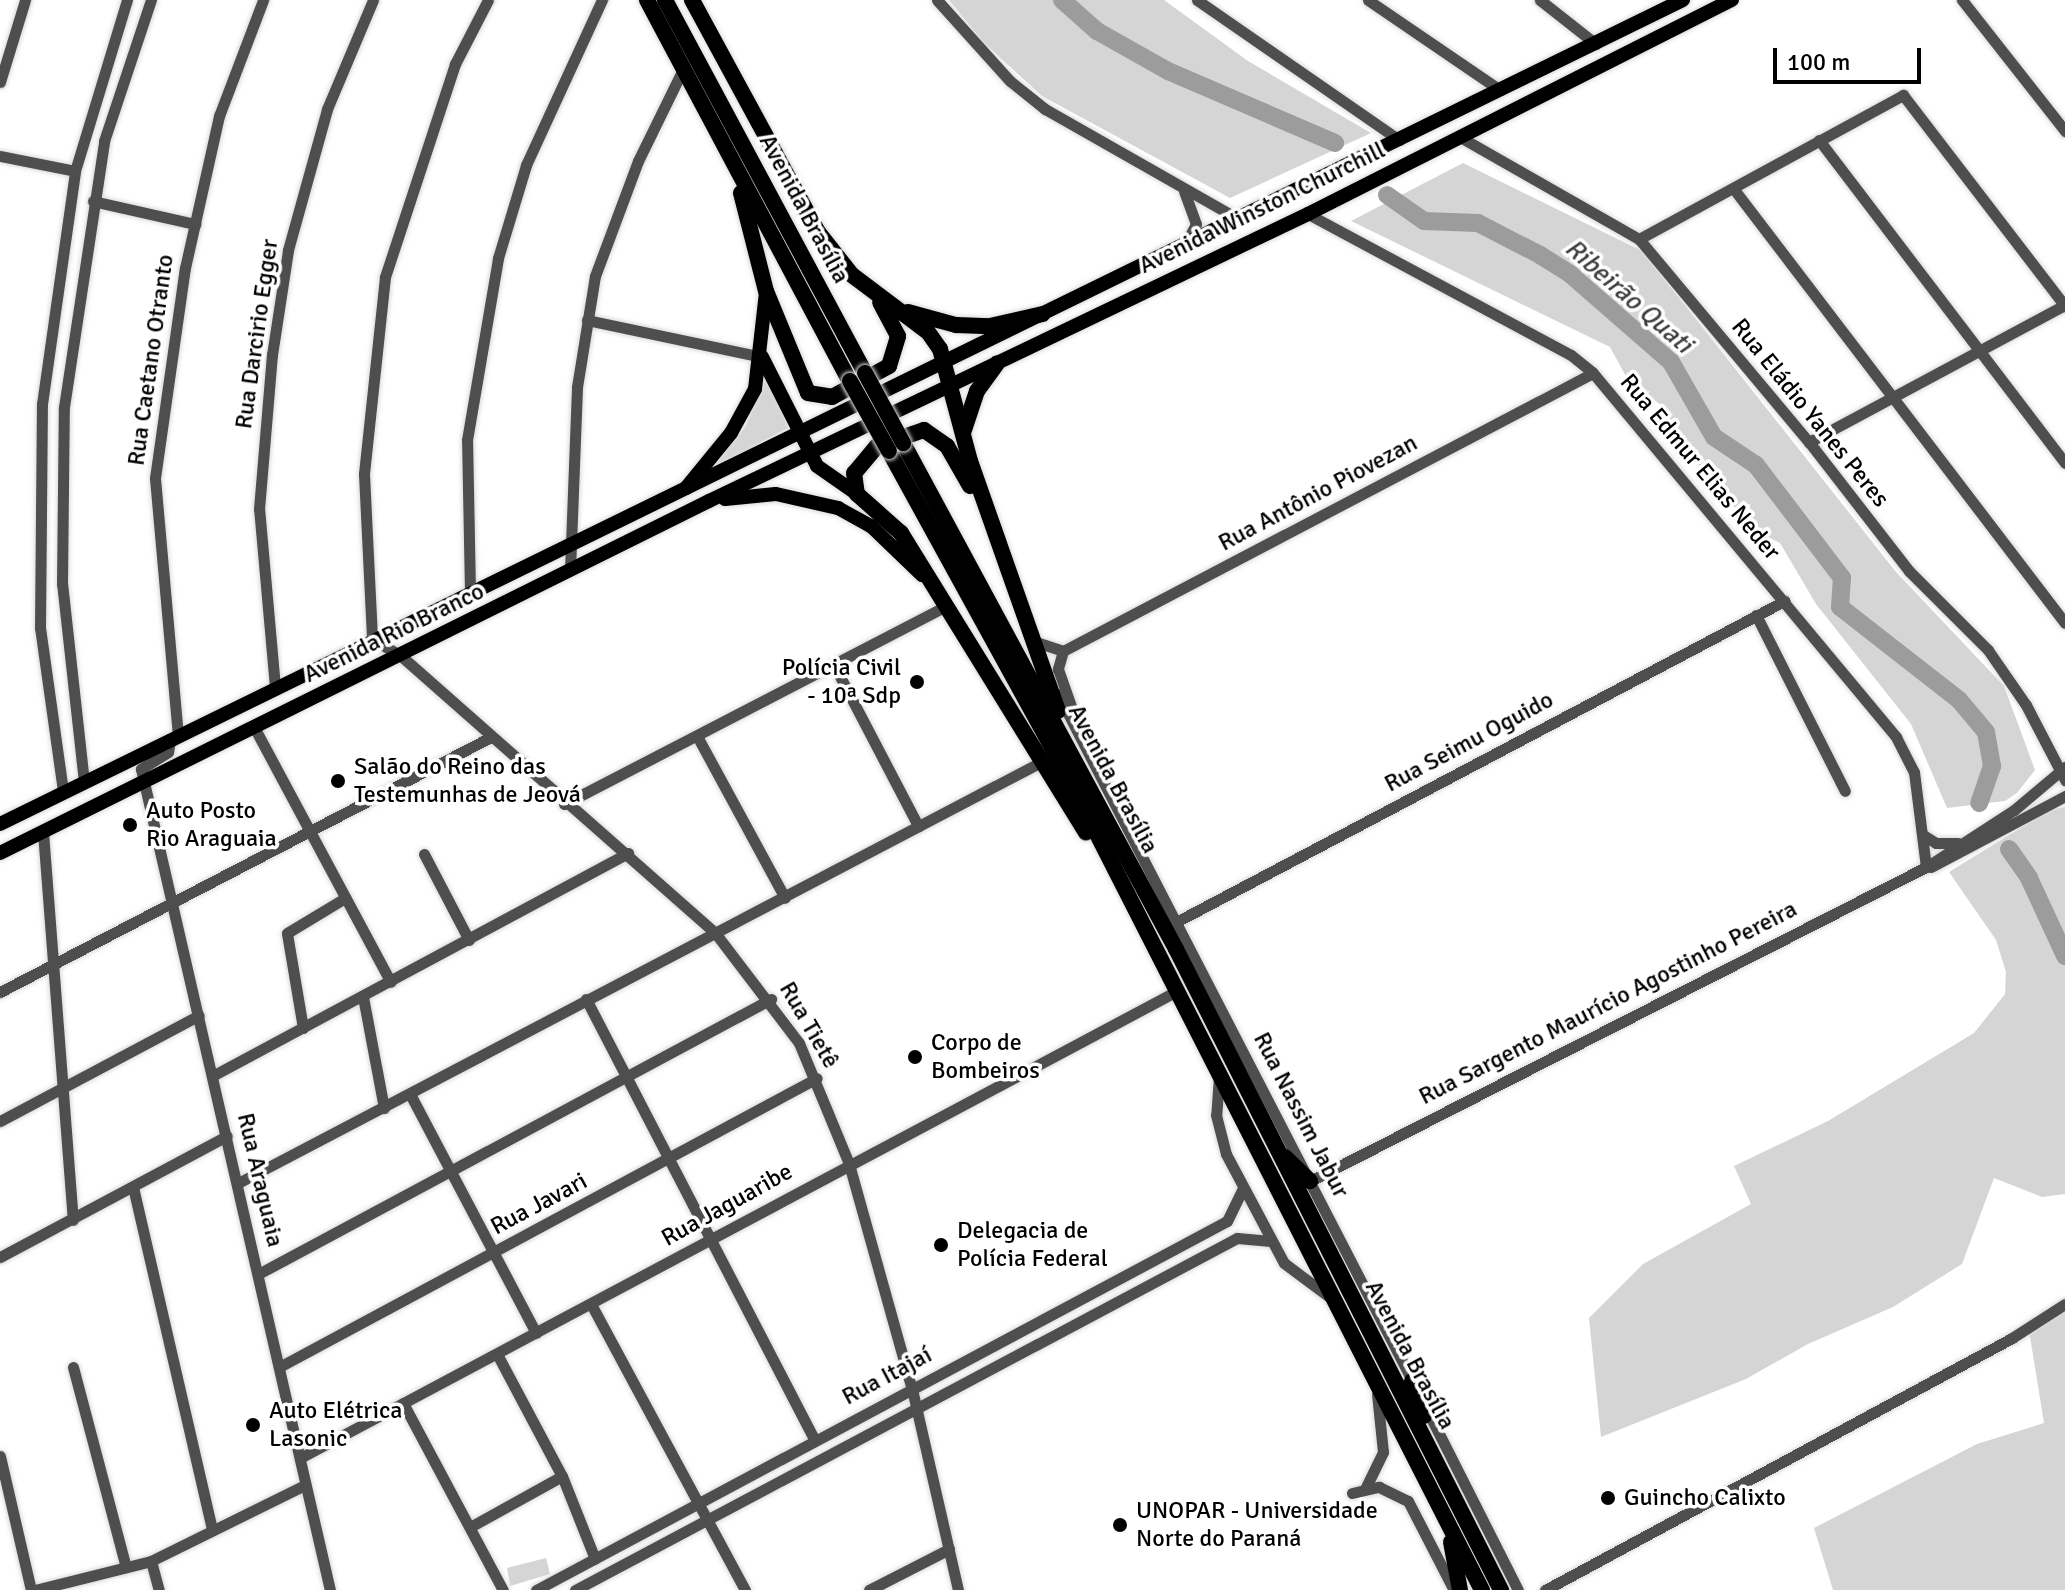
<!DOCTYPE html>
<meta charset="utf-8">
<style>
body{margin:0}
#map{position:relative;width:2065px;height:1590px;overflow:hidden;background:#fff;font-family:Signika,sans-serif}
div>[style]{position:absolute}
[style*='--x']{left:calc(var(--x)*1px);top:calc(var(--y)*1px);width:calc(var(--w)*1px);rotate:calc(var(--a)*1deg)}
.green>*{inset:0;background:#d5d5d5}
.river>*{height:18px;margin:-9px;padding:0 9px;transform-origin:9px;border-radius:9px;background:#9c9c9c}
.roads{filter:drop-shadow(0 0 2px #dbdbdb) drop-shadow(0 0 2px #dbdbdb)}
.minor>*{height:11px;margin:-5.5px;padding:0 5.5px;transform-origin:5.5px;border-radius:5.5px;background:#4e4e4e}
.major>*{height:14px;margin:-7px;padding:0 7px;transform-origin:7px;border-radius:7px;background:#000}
.highway>*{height:16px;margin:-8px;padding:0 8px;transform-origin:8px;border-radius:8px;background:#000}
.bridges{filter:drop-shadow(0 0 2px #dbdbdb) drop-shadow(0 0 2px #dbdbdb)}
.highway-bridge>*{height:16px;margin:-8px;padding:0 8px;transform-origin:8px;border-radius:8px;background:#000}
.dots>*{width:22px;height:22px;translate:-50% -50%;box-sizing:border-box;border:4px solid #fff;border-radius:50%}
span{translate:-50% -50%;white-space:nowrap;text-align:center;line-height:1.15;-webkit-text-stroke:7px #fff;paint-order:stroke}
.street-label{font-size:24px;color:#000}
.poi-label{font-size:24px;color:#000}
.right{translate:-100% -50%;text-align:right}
.left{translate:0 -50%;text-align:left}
.water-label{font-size:26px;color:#3d3d3d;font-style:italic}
.scale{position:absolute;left:1773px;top:48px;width:148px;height:36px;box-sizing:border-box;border:4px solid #000;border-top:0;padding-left:10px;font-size:24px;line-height:28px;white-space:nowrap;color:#000;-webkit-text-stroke:6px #fff;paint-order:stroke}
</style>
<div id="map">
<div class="green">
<i style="clip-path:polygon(949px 0,1164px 0,1248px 61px,1371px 133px,1230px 198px,1042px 96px,983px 42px)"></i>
<i style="clip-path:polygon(1463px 163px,1642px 251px,1896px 572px,2004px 686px,2035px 770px,2017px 793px,2005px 801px,1947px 808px,1911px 724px,1816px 604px,1780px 543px,1754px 530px,1676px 439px,1661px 405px,1628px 380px,1610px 347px,1351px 221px)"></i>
<i style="clip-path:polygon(768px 374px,788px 428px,713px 468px,745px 427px)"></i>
<i style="clip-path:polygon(2065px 807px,2065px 1194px,2042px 1197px,1994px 1178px,1962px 1264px,1893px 1307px,1808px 1344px,1746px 1379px,1601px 1437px,1589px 1318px,1643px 1264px,1751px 1204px,1734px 1166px,1828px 1121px,1974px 1033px,2005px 994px,2006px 972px,1996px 940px,1949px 872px,2050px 810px)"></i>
<i style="clip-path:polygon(2065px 1307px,2065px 1590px,1833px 1590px,1814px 1528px,1977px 1444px,2044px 1423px,2028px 1324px)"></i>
<i style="clip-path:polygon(546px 1558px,550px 1574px,510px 1586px,507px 1568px)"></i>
</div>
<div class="river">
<i style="--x:1062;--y:0;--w:47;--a:41.5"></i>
<i style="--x:1097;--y:31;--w:81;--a:29.4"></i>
<i style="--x:1168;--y:71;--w:182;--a:23.3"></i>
<i style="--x:1387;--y:195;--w:45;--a:35.1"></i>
<i style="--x:1424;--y:221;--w:54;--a:2.1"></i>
<i style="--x:1478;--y:223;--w:70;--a:27.3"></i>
<i style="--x:1540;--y:255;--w:36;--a:32"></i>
<i style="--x:1570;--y:274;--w:134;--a:41.1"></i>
<i style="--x:1671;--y:362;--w:86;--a:60.2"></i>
<i style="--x:1714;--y:437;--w:50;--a:33.7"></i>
<i style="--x:1756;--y:465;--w:142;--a:52.7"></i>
<i style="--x:1842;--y:578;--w:29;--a:94"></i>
<i style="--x:1840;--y:607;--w:151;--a:38"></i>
<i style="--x:1959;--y:700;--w:42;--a:49.8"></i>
<i style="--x:1986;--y:732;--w:35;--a:80"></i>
<i style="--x:1992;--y:766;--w:39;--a:109"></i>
<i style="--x:2009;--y:849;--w:35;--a:55"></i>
<i style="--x:2029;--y:878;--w:86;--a:65.2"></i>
</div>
<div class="roads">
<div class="minor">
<i style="--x:488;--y:0;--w:72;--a:117.3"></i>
<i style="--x:455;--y:64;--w:224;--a:108.2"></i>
<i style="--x:385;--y:277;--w:198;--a:96.1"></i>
<i style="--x:364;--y:474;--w:165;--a:87.2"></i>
<i style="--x:372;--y:639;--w:32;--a:30"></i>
<i style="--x:400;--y:655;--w:422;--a:41.4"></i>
<i style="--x:716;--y:934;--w:137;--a:52.7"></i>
<i style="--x:799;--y:1043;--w:131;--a:67.5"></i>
<i style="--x:849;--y:1164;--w:234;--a:74.4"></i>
<i style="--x:912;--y:1389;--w:206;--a:77.1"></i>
<i style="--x:937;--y:0;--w:109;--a:48"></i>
<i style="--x:1010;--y:81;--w:45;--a:38.7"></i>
<i style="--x:1045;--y:109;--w:221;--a:29.6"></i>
<i style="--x:1197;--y:0;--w:246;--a:34.7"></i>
<i style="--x:1368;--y:0;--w:160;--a:34.3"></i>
<i style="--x:1540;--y:0;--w:71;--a:38.2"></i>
<i style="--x:1962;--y:0;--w:167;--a:51.8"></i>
<i style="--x:0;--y:82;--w:86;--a:-73"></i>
<i style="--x:1460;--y:137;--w:206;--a:29.7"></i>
<i style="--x:1639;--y:239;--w:265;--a:50.1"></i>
<i style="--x:1809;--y:442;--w:163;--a:52.2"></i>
<i style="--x:1909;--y:571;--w:112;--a:45"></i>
<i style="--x:1988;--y:650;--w:67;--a:55.4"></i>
<i style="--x:2026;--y:705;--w:85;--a:62.5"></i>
<i style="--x:1819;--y:140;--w:406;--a:52.7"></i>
<i style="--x:0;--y:156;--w:76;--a:11.3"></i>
<i style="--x:1733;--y:188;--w:547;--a:52.65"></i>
<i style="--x:1184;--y:191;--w:35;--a:70"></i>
<i style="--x:1196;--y:224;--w:21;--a:118"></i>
<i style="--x:93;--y:201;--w:105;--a:12.7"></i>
<i style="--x:1308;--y:214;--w:298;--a:28.2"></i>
<i style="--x:1571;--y:355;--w:28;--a:39"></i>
<i style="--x:1593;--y:373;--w:474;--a:50.2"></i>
<i style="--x:1896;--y:737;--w:39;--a:63"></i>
<i style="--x:1914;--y:772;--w:96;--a:82.8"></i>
<i style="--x:1639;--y:239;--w:301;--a:-28.6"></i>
<i style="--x:1903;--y:95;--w:266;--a:52.5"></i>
<i style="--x:587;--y:320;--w:179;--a:11.9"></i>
<i style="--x:1809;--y:442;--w:290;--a:-28.2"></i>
<i style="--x:570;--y:570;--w:183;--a:-87.8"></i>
<i style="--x:577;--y:387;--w:112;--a:-80.8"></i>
<i style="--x:595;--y:276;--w:123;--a:-69.5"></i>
<i style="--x:638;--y:161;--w:102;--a:-63.9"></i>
<i style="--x:470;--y:592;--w:152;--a:-91.1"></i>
<i style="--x:467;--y:440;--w:185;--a:-80.3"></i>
<i style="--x:498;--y:258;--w:97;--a:-73.2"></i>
<i style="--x:526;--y:165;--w:182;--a:-65.3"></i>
<i style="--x:1756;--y:615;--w:197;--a:63.2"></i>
<i style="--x:1036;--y:642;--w:28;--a:18"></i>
<i style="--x:1063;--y:651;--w:598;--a:-27.68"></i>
<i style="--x:1063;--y:651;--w:19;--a:106"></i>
<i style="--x:1058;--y:669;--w:64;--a:70.7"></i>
<i style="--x:834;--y:665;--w:182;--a:62.4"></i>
<i style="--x:275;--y:687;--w:179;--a:-95.1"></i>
<i style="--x:259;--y:509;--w:155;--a:-85.2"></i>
<i style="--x:272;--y:355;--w:106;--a:-81.3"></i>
<i style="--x:288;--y:250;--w:146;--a:-74.5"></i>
<i style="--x:327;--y:109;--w:118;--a:-67.1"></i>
<i style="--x:1058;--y:694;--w:779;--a:62.71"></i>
<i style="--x:254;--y:727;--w:289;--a:61.8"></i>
<i style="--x:178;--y:736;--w:259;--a:-95.1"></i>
<i style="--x:155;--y:478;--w:212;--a:-81.9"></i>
<i style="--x:185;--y:268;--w:156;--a:-77.4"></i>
<i style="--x:219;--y:116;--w:124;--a:-69.2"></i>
<i style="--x:697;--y:736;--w:184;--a:61.5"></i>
<i style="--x:170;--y:740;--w:12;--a:99"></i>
<i style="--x:168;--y:752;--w:32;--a:148"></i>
<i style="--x:141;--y:769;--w:842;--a:77.04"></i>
<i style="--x:84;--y:782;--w:199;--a:-96.3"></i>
<i style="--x:62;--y:584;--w:177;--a:-89.4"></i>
<i style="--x:64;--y:407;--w:269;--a:-81.4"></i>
<i style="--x:104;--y:141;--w:149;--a:-71.6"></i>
<i style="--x:63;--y:791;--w:165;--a:-98"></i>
<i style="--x:40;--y:628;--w:224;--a:-89.5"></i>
<i style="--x:42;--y:404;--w:235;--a:-81.9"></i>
<i style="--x:75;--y:171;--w:179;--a:-73.1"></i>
<i style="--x:564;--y:804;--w:430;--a:-27.4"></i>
<i style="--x:43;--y:832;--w:389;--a:85.6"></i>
<i style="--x:1923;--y:835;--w:15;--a:32"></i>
<i style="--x:1936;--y:843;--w:22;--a:0"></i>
<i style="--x:424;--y:854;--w:97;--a:62.4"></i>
<i style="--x:1931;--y:867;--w:152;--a:-27.9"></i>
<i style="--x:1176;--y:922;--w:688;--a:-27.83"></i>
<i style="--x:0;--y:992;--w:553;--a:-27.45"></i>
<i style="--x:363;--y:997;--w:113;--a:79.3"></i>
<i style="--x:586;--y:999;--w:496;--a:62.6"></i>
<i style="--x:303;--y:1028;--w:96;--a:-99.6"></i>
<i style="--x:287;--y:933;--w:68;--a:-31.1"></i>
<i style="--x:214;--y:1075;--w:470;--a:-28.2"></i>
<i style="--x:1219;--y:1076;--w:39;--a:94"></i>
<i style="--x:1216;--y:1115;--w:40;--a:75.6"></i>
<i style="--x:1226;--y:1154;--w:123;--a:62"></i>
<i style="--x:1284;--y:1263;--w:59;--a:36.7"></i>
<i style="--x:410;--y:1094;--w:270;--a:62.2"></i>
<i style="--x:0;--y:1121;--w:225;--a:-28"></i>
<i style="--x:1310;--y:1181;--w:691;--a:-27.01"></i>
<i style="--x:1926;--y:867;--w:105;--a:-32.9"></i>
<i style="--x:2014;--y:810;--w:67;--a:-40.1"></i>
<i style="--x:238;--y:1183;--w:907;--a:-27.67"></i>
<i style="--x:133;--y:1187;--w:352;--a:77"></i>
<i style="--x:0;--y:1257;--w:257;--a:-28.1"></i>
<i style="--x:260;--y:1273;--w:580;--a:-28.2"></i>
<i style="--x:591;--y:1304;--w:325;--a:61.7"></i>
<i style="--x:497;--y:1354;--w:138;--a:62"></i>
<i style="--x:562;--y:1476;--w:89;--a:68.3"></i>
<i style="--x:281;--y:1366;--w:608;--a:-28.25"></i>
<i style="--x:73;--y:1367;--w:207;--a:75.2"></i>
<i style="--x:403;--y:1403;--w:212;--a:61.9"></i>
<i style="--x:1426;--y:1408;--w:204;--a:63.2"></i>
<i style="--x:0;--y:1456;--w:138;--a:77"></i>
<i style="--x:300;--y:1458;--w:991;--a:-28.04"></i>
<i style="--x:1366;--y:1487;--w:39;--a:-64"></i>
<i style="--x:1383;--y:1452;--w:58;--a:-95.9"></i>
<i style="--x:1352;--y:1493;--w:28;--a:-13"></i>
<i style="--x:1379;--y:1487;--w:32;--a:26"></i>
<i style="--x:1408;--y:1501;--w:100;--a:62.7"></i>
<i style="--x:470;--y:1527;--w:105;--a:-29"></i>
<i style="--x:151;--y:1561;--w:30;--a:75"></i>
<i style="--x:35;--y:1590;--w:120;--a:-14"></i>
<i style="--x:151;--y:1561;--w:172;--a:-26.3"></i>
<i style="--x:536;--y:1590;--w:783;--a:-28.1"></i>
<i style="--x:1227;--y:1221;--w:37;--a:-64"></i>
<i style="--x:575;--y:1590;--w:750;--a:-28"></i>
<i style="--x:1237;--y:1238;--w:34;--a:5"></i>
<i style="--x:869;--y:1590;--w:90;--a:-27.1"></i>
<i style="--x:1545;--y:1590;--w:531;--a:-28.35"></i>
<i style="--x:2012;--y:1338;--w:63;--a:-32.7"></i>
</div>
<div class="major">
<i style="--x:762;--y:357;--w:122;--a:63.2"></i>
<i style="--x:817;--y:466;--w:49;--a:35"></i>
<i style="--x:686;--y:488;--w:71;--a:-50.7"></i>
<i style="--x:731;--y:433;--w:50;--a:-61.4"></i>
<i style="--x:755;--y:389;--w:98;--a:-83.5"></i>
<i style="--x:725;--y:499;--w:51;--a:-5.6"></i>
<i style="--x:776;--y:494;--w:64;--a:12.7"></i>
<i style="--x:838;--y:508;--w:38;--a:29"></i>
<i style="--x:871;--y:526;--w:71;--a:43.9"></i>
<i style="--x:0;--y:824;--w:1874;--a:-26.09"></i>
<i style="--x:0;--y:853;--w:792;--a:-26.4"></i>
<i style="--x:709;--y:501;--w:664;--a:-25.6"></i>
<i style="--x:1308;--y:214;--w:475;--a:-26.8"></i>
</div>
<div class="highway">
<i style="--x:647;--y:0;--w:432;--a:62"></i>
<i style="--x:665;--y:0;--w:423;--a:61.8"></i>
<i style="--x:692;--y:0;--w:264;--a:61.5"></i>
<i style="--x:818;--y:232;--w:55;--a:51.7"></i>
<i style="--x:852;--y:275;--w:95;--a:36.9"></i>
<i style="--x:928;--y:332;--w:21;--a:55"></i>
<i style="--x:940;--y:349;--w:116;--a:75"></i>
<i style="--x:970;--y:461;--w:265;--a:70.6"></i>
<i style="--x:741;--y:193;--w:101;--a:75.7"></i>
<i style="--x:766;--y:291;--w:110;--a:67.6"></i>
<i style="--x:808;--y:393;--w:24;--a:9"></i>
<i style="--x:832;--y:397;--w:65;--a:-28.5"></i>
<i style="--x:889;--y:366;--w:31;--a:-73"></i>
<i style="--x:898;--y:336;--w:38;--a:-118"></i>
<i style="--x:908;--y:312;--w:50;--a:15.2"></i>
<i style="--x:956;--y:325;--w:34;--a:2"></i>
<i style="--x:990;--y:326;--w:54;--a:-12.8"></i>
<i style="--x:963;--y:433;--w:44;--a:-71.6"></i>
<i style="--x:977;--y:391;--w:34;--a:-54"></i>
<i style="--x:903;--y:443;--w:575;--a:61.65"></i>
<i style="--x:1176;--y:949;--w:719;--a:63.11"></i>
<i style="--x:889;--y:451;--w:367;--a:61.2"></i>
<i style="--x:1066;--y:773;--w:917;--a:63.02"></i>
<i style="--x:970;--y:486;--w:46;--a:-119.9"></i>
<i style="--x:947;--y:446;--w:28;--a:-145"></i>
<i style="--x:924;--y:430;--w:50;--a:161.2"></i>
<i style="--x:877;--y:446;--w:35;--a:130"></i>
<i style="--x:854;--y:473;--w:21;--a:82"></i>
<i style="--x:857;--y:494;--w:59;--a:41.6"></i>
<i style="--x:901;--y:533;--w:352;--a:58.3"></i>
<i style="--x:1285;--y:1157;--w:35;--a:44"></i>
<i style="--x:1412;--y:1381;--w:37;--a:71"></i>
<i style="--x:1451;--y:1542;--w:49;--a:79.4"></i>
</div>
</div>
<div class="bridges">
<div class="highway-bridge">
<i style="--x:865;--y:373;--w:80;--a:61.5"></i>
<i style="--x:850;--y:381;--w:80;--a:60.9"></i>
</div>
</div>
<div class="dots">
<i style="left:917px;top:682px;background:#000"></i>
<i style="left:338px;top:781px;background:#000"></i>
<i style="left:130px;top:825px;background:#000"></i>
<i style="left:915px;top:1057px;background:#000"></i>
<i style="left:941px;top:1245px;background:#000"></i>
<i style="left:253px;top:1425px;background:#000"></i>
<i style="left:1608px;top:1498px;background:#000"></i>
<i style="left:1120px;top:1525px;background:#000"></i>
</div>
<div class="street-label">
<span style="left:1262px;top:208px;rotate:-26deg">Avenida Winston Churchill</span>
<span style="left:804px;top:209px;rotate:62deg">Avenida Brasília</span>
<span style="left:257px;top:334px;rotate:-82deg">Rua Darcirio Egger</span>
<span style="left:151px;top:360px;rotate:-82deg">Rua Caetano Otranto</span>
<span style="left:1810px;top:413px;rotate:51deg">Rua Eládio Yanes Peres</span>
<span style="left:1700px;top:467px;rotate:50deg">Rua Edmur Elias Neder</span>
<span style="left:1318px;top:493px;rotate:-28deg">Rua Antônio Piovezan</span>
<span style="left:394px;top:633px;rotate:-26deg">Avenida Rio Branco</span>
<span style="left:1469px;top:742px;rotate:-28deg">Rua Seimu Oguido</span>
<span style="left:1113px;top:779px;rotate:62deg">Avenida Brasília</span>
<span style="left:1608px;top:1003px;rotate:-27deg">Rua Sargento Maurício Agostinho Pereira</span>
<span style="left:809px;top:1025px;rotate:60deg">Rua Tietê</span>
<span style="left:1301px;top:1115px;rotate:63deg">Rua Nassim Jabur</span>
<span style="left:260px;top:1180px;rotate:77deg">Rua Araguaia</span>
<span style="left:539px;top:1204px;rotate:-28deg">Rua Javari</span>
<span style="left:727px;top:1205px;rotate:-29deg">Rua Jaguaribe</span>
<span style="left:1410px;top:1355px;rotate:62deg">Avenida Brasília</span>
<span style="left:887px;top:1376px;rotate:-28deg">Rua Itajaí</span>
</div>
<div class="poi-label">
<span class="right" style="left:901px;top:682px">Polícia Civil<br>- 10ª Sdp</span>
<span class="left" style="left:354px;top:781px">Salão do Reino das<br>Testemunhas de Jeová</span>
<span class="left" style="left:146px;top:825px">Auto Posto<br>Rio Araguaia</span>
<span class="left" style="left:931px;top:1057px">Corpo de<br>Bombeiros</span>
<span class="left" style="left:957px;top:1245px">Delegacia de<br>Polícia Federal</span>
<span class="left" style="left:269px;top:1425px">Auto Elétrica<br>Lasonic</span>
<span class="left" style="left:1624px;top:1498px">Guincho Calixto</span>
<span class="left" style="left:1136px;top:1525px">UNOPAR - Universidade<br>Norte do Paraná</span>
</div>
<div class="water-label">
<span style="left:1628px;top:297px;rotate:41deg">Ribeirão Quati</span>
</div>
<div class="scale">100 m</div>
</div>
